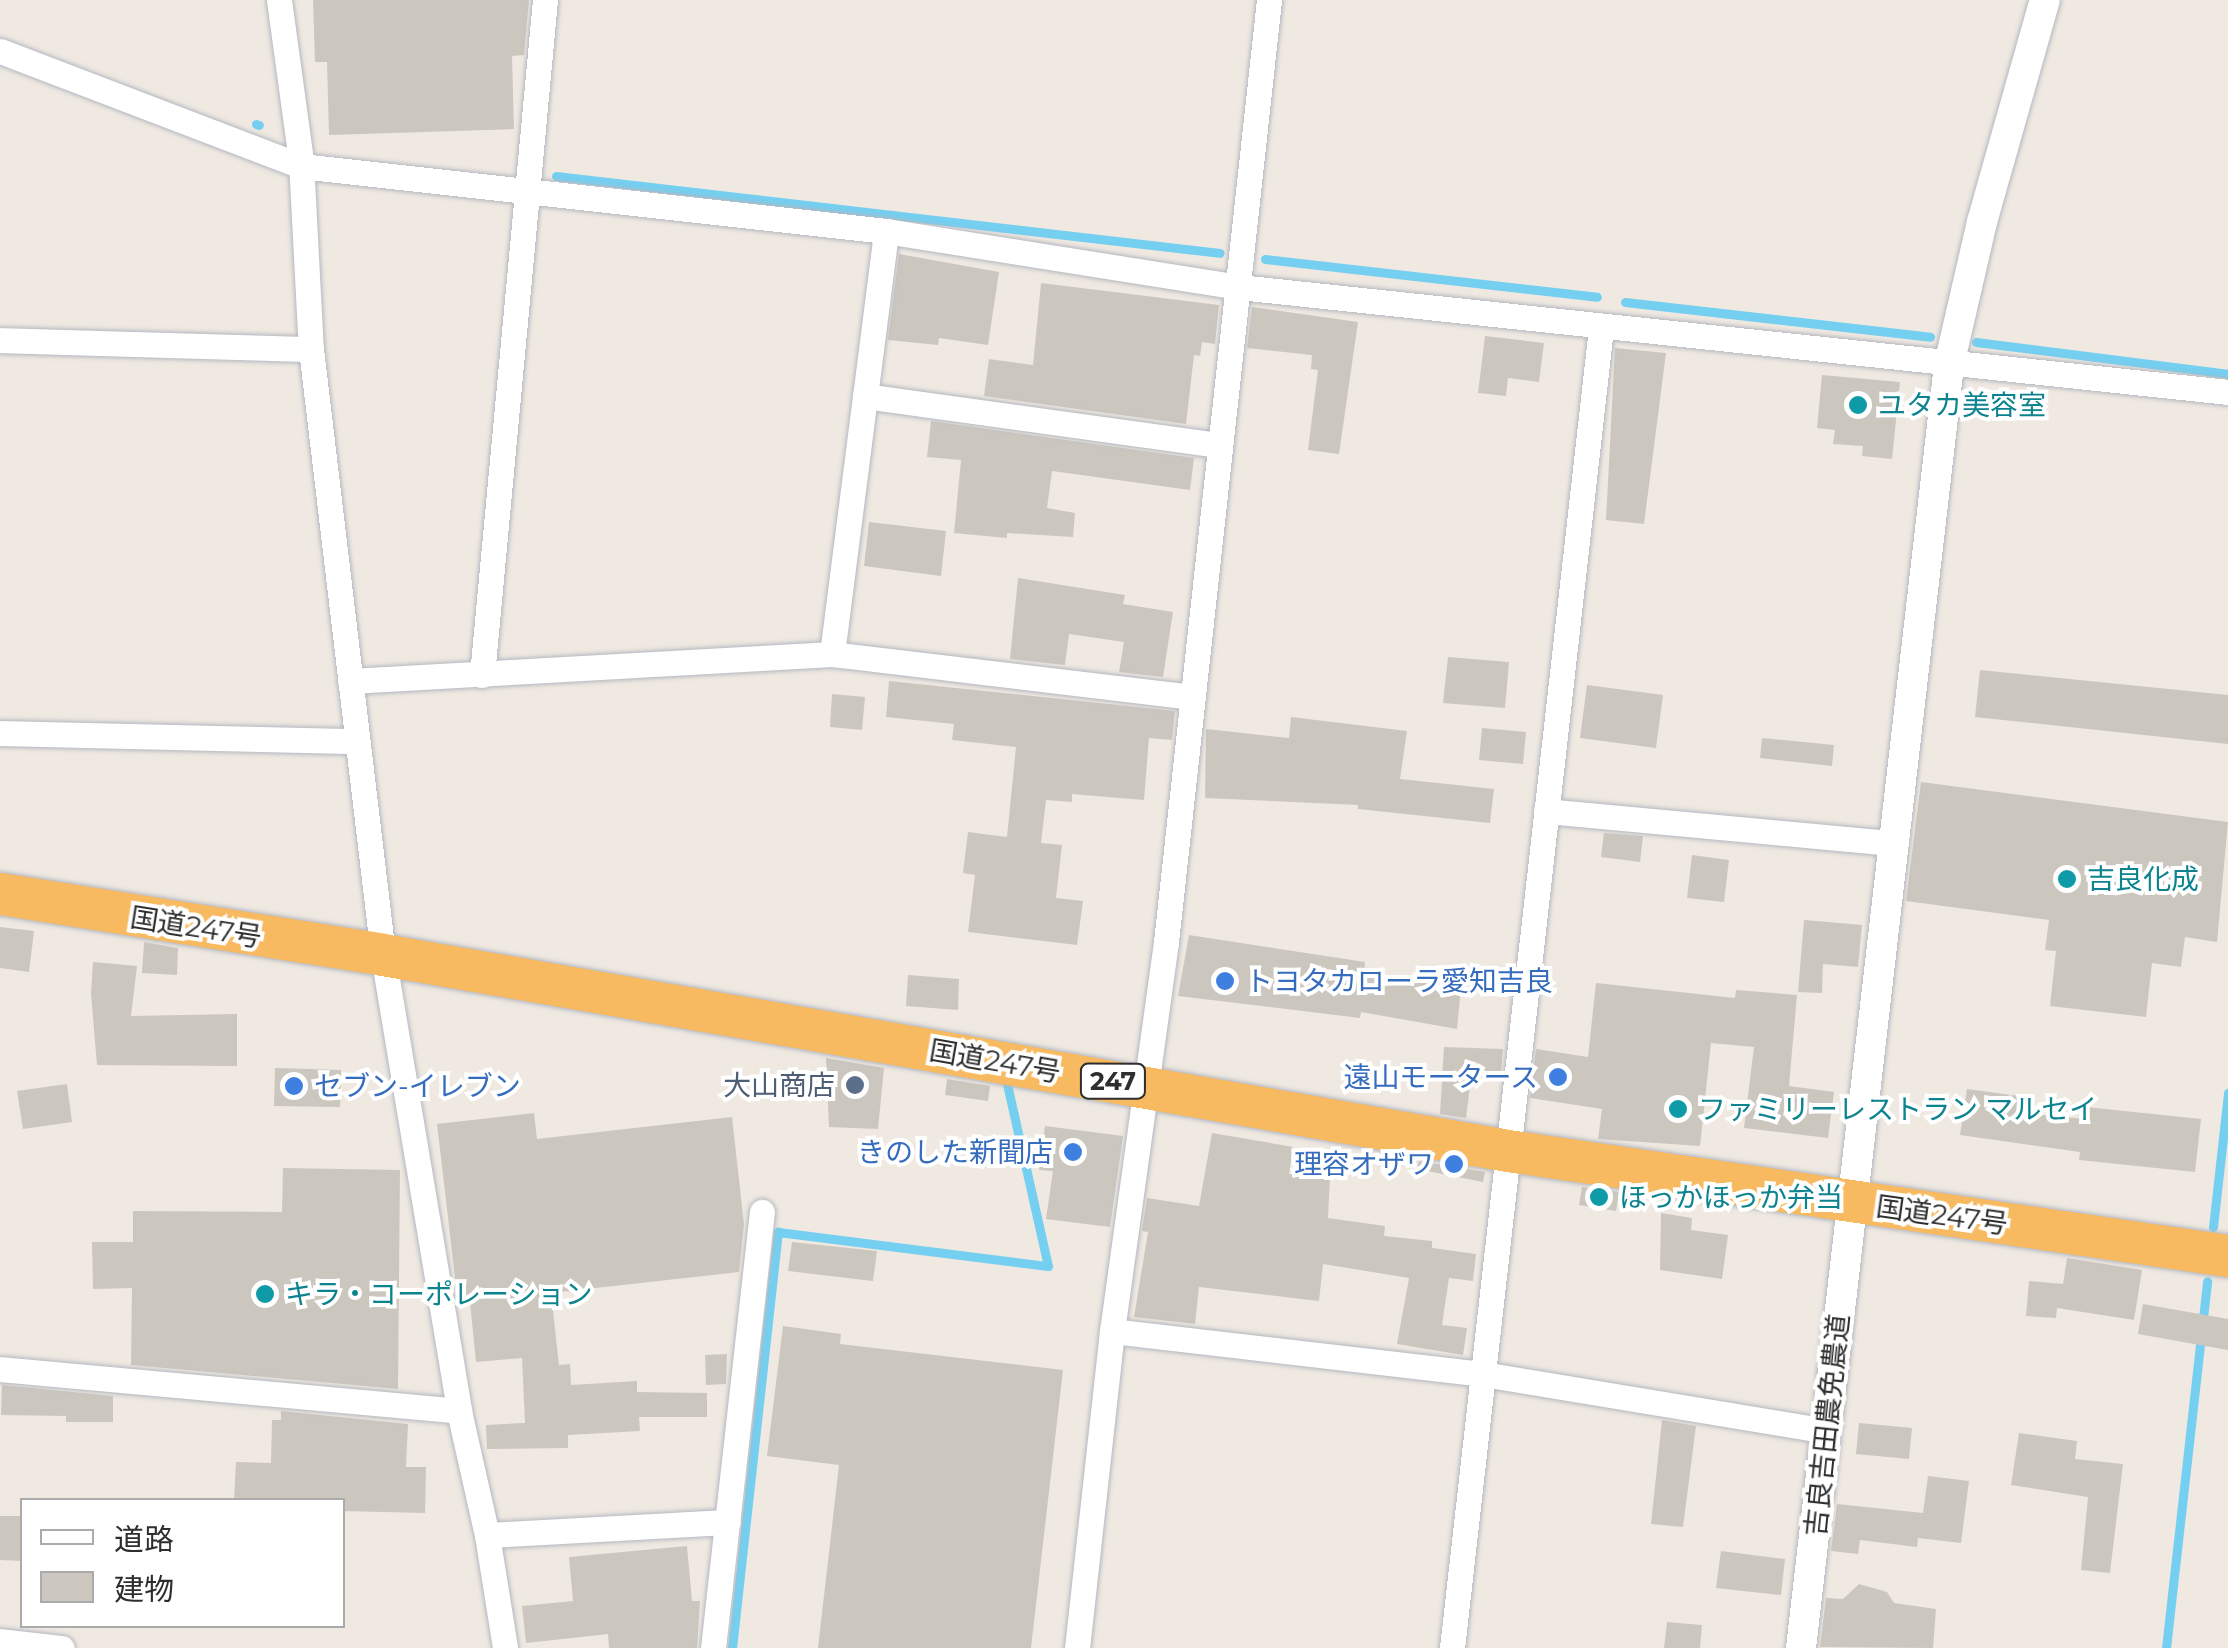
<!DOCTYPE html>
<meta charset="utf-8">
<style>
body{margin:0}
#map{position:relative;width:2228px;height:1648px;overflow:hidden;background:#efe9e1;font-family:Montserrat,"Noto Sans JP",sans-serif}
div>[style]{position:absolute}
[style*='--x']{left:calc(var(--x)*1px);top:calc(var(--y)*1px);width:calc(var(--w)*1px);rotate:calc(var(--a)*1deg)}
.stream>*{height:9px;margin:-4.5px;padding:0 4.5px;transform-origin:4.5px;border-radius:4.5px;background:#75cff0}
.building>*{inset:0;background:#cbc7bf}
.roads{filter:drop-shadow(0 0 2px #b4b7c1) drop-shadow(0 0 2px #b4b7c1)}
.minor>*{height:25px;margin:-12.5px;padding:0 12.5px;transform-origin:12.5px;border-radius:12.5px;background:#fff}
.tertiary>*{height:30px;margin:-15px;padding:0 15px;transform-origin:15px;border-radius:15px;background:#fff}
.trunk>*{height:42px;margin:-21px;padding:0 21px;transform-origin:21px;border-radius:21px;background:#f8ba60}
.dots>*{width:28px;height:28px;translate:-50% -50%;box-sizing:border-box;border:5px solid #fff;border-radius:50%}
span{translate:-50% -50%;white-space:nowrap;text-align:center;line-height:1.15;-webkit-text-stroke:8px #fff;paint-order:stroke}
.shield-label span{padding:2px 8px;background:#fff;border:2px solid;border-radius:8px;-webkit-text-stroke-width:0}
.shield-label{font-size:25px;color:#2e2e2e;font-weight:700}
.culture-label{font-size:28px;color:#0d838f}
.left{translate:0 -50%;text-align:left}
.street-label{font-size:28px;color:#2e2e2e}
.shop-label{font-size:28px;color:#366cbe}
.right{translate:-100% -50%;text-align:right}
.service-label{font-size:28px;color:#4e5e75}
.legend{position:absolute;left:20px;top:1498px;width:325px;height:130px;box-sizing:border-box;background:#fff;border:2px solid #ababab;margin:0;padding:12px 18px;list-style:none;font-size:30px;color:#2e2e2e}
.legend li{display:flex;align-items:center;gap:20px;height:50px}
.legend b{width:50px;border:2px solid #ababab}
</style>
<div id="map">
<div class="stream">
<i style="--x:256;--y:124;--w:3;--a:18"></i>
<i style="--x:556;--y:176;--w:668;--a:6.61"></i>
<i style="--x:1265;--y:259;--w:334;--a:6.5"></i>
<i style="--x:1625;--y:302;--w:307;--a:6.5"></i>
<i style="--x:1976;--y:342;--w:254;--a:7.2"></i>
<i style="--x:2213;--y:1227;--w:135;--a:-83.6"></i>
<i style="--x:732;--y:1648;--w:419;--a:-83.7"></i>
<i style="--x:778;--y:1232;--w:272;--a:7.2"></i>
<i style="--x:1048;--y:1266;--w:191;--a:-102.7"></i>
<i style="--x:2166;--y:1648;--w:369;--a:-83.6"></i>
</div>
<div class="building">
<i style="clip-path:polygon(313px 0,529px 0,524px 55px,512px 56px,514px 129px,329px 135px,327px 62px,315px 62px)"></i>
<i style="clip-path:polygon(899px 254px,999px 272px,988px 345px,939px 338px,938px 345px,888px 340px)"></i>
<i style="clip-path:polygon(1041px 283px,1219px 305px,1215px 344px,1202px 342px,1200px 356px,1194px 355px,1186px 424px,984px 396px,989px 359px,1033px 365px)"></i>
<i style="clip-path:polygon(1252px 307px,1358px 322px,1339px 454px,1308px 450px,1318px 370px,1311px 369px,1312px 355px,1247px 348px)"></i>
<i style="clip-path:polygon(1485px 336px,1544px 343px,1539px 382px,1508px 378px,1506px 396px,1478px 393px)"></i>
<i style="clip-path:polygon(1615px 348px,1666px 353px,1644px 524px,1606px 520px)"></i>
<i style="clip-path:polygon(1822px 375px,1900px 382px,1892px 459px,1862px 456px,1863px 446px,1833px 444px,1835px 430px,1817px 428px)"></i>
<i style="clip-path:polygon(931px 421px,1194px 458px,1190px 490px,1052px 471px,1047px 508px,1075px 513px,1073px 537px,1007px 533px,1007px 538px,954px 533px,961px 460px,927px 457px)"></i>
<i style="clip-path:polygon(869px 522px,946px 531px,941px 576px,864px 566px)"></i>
<i style="clip-path:polygon(1018px 578px,1125px 595px,1123px 604px,1173px 612px,1163px 677px,1119px 672px,1124px 642px,1069px 634px,1065px 665px,1010px 659px)"></i>
<i style="clip-path:polygon(1448px 657px,1509px 662px,1505px 708px,1443px 703px)"></i>
<i style="clip-path:polygon(1980px 670px,2228px 695px,2228px 744px,1975px 717px)"></i>
<i style="clip-path:polygon(889px 681px,1175px 711px,1172px 740px,1149px 738px,1144px 800px,1072px 794px,1072px 802px,1046px 800px,1041px 843px,1062px 845px,1056px 898px,1083px 901px,1077px 945px,968px 932px,975px 875px,963px 873px,968px 832px,1007px 837px,1016px 747px,952px 740px,954px 724px,886px 717px)"></i>
<i style="clip-path:polygon(1587px 685px,1663px 695px,1656px 748px,1580px 738px)"></i>
<i style="clip-path:polygon(832px 694px,865px 697px,862px 730px,830px 727px)"></i>
<i style="clip-path:polygon(1291px 717px,1407px 731px,1400px 779px,1494px 789px,1490px 823px,1358px 809px,1358px 805px,1205px 798px,1206px 729px,1289px 738px)"></i>
<i style="clip-path:polygon(1482px 728px,1526px 732px,1523px 764px,1479px 760px)"></i>
<i style="clip-path:polygon(1762px 738px,1834px 745px,1832px 766px,1760px 758px)"></i>
<i style="clip-path:polygon(1921px 782px,2228px 822px,2217px 942px,2185px 937px,2181px 967px,2152px 963px,2146px 1017px,2050px 1006px,2056px 951px,2045px 950px,2049px 920px,1906px 901px)"></i>
<i style="clip-path:polygon(1604px 833px,1643px 836px,1640px 862px,1601px 857px)"></i>
<i style="clip-path:polygon(1692px 855px,1729px 860px,1724px 902px,1687px 898px)"></i>
<i style="clip-path:polygon(1804px 920px,1862px 925px,1858px 967px,1823px 964px,1822px 993px,1798px 992px)"></i>
<i style="clip-path:polygon(0 927px,34px 931px,29px 972px,0 968px)"></i>
<i style="clip-path:polygon(1189px 935px,1365px 962px,1364px 974px,1461px 988px,1457px 1029px,1361px 1012px,1360px 1018px,1178px 996px)"></i>
<i style="clip-path:polygon(144px 942px,178px 948px,177px 975px,142px 973px)"></i>
<i style="clip-path:polygon(93px 962px,137px 966px,131px 1016px,237px 1014px,237px 1066px,97px 1065px,91px 993px)"></i>
<i style="clip-path:polygon(908px 975px,959px 979px,958px 1010px,906px 1006px)"></i>
<i style="clip-path:polygon(1596px 983px,1735px 998px,1736px 990px,1797px 995px,1789px 1086px,1834px 1092px,1828px 1138px,1744px 1128px,1754px 1047px,1711px 1043px,1700px 1146px,1598px 1139px,1602px 1109px,1530px 1098px,1536px 1049px,1588px 1057px)"></i>
<i style="clip-path:polygon(1444px 1047px,1503px 1049px,1501px 1072px,1472px 1071px,1466px 1118px,1440px 1114px)"></i>
<i style="clip-path:polygon(826px 1058px,884px 1068px,878px 1129px,829px 1127px)"></i>
<i style="clip-path:polygon(275px 1068px,341px 1070px,340px 1107px,274px 1106px)"></i>
<i style="clip-path:polygon(947px 1079px,990px 1086px,988px 1101px,945px 1095px)"></i>
<i style="clip-path:polygon(67px 1084px,72px 1122px,23px 1129px,17px 1091px)"></i>
<i style="clip-path:polygon(1967px 1089px,2034px 1098px,2032px 1114px,2084px 1119px,2086px 1107px,2201px 1119px,2195px 1172px,2079px 1160px,2080px 1152px,1960px 1135px)"></i>
<i style="clip-path:polygon(534px 1113px,537px 1139px,732px 1117px,744px 1224px,739px 1272px,551px 1293px,559px 1365px,570px 1364px,571px 1385px,637px 1381px,637px 1392px,707px 1393px,707px 1417px,639px 1417px,640px 1431px,568px 1435px,568px 1448px,487px 1449px,486px 1425px,525px 1423px,522px 1358px,476px 1362px,470px 1302px,458px 1303px,437px 1124px)"></i>
<i style="clip-path:polygon(1045px 1126px,1123px 1136px,1110px 1227px,1046px 1219px,1053px 1171px,1039px 1170px)"></i>
<i style="clip-path:polygon(1212px 1133px,1293px 1147px,1289px 1174px,1330px 1176px,1328px 1218px,1385px 1226px,1384px 1236px,1432px 1241px,1432px 1248px,1476px 1254px,1473px 1281px,1449px 1278px,1442px 1325px,1467px 1328px,1463px 1355px,1397px 1344px,1409px 1278px,1323px 1264px,1319px 1301px,1199px 1287px,1195px 1324px,1134px 1317px,1148px 1232px,1142px 1231px,1147px 1198px,1199px 1206px)"></i>
<i style="clip-path:polygon(1419px 1161px,1485px 1172px,1483px 1182px,1417px 1169px)"></i>
<i style="clip-path:polygon(283px 1168px,400px 1170px,398px 1389px,131px 1365px,132px 1288px,93px 1289px,92px 1242px,133px 1242px,133px 1211px,282px 1212px)"></i>
<i style="clip-path:polygon(1582px 1187px,1619px 1192px,1616px 1211px,1579px 1205px)"></i>
<i style="clip-path:polygon(1661px 1213px,1692px 1218px,1691px 1230px,1728px 1235px,1722px 1279px,1660px 1270px)"></i>
<i style="clip-path:polygon(792px 1242px,877px 1251px,873px 1281px,788px 1271px)"></i>
<i style="clip-path:polygon(2067px 1258px,2142px 1270px,2134px 1320px,2057px 1308px,2056px 1318px,2026px 1316px,2029px 1281px,2063px 1284px)"></i>
<i style="clip-path:polygon(2143px 1304px,2228px 1319px,2228px 1350px,2138px 1334px)"></i>
<i style="clip-path:polygon(783px 1326px,841px 1334px,840px 1344px,1063px 1370px,1031px 1648px,818px 1648px,839px 1465px,767px 1456px)"></i>
<i style="clip-path:polygon(727px 1354px,726px 1384px,706px 1385px,705px 1355px)"></i>
<i style="clip-path:polygon(2px 1385px,113px 1396px,113px 1422px,66px 1422px,66px 1416px,1px 1415px)"></i>
<i style="clip-path:polygon(281px 1411px,408px 1424px,406px 1467px,426px 1467px,425px 1513px,342px 1511px,342px 1500px,234px 1500px,236px 1462px,271px 1463px,272px 1420px,281px 1420px)"></i>
<i style="clip-path:polygon(1662px 1420px,1696px 1426px,1683px 1527px,1651px 1524px)"></i>
<i style="clip-path:polygon(1859px 1423px,1912px 1428px,1909px 1459px,1856px 1454px)"></i>
<i style="clip-path:polygon(2019px 1433px,2077px 1441px,2075px 1459px,2123px 1464px,2110px 1573px,2081px 1570px,2088px 1497px,2011px 1485px)"></i>
<i style="clip-path:polygon(1928px 1476px,1969px 1481px,1961px 1543px,1918px 1538px,1917px 1547px,1860px 1540px,1858px 1554px,1831px 1551px,1837px 1504px,1923px 1513px)"></i>
<i style="clip-path:polygon(0 1516px,22px 1516px,22px 1561px,0 1560px)"></i>
<i style="clip-path:polygon(687px 1546px,692px 1601px,700px 1601px,697px 1648px,609px 1648px,608px 1634px,526px 1643px,522px 1606px,573px 1601px,569px 1557px)"></i>
<i style="clip-path:polygon(1721px 1551px,1785px 1559px,1781px 1595px,1716px 1588px)"></i>
<i style="clip-path:polygon(1859px 1584px,1887px 1592px,1894px 1603px,1936px 1609px,1933px 1648px,1820px 1647px,1826px 1598px,1843px 1599px)"></i>
<i style="clip-path:polygon(1667px 1622px,1702px 1625px,1700px 1648px,1664px 1648px)"></i>
</div>
<div class="roads">
<div class="minor">
<i style="--x:279;--y:0;--w:162;--a:82.2"></i>
<i style="--x:301;--y:161;--w:188;--a:87"></i>
<i style="--x:311;--y:349;--w:610;--a:83.22"></i>
<i style="--x:383;--y:955;--w:462;--a:80.5"></i>
<i style="--x:459;--y:1411;--w:127;--a:77.3"></i>
<i style="--x:487;--y:1535;--w:114;--a:80.9"></i>
<i style="--x:0;--y:51;--w:322;--a:20.9"></i>
<i style="--x:301;--y:166;--w:589;--a:6.34"></i>
<i style="--x:886;--y:231;--w:357;--a:9"></i>
<i style="--x:1239;--y:287;--w:995;--a:6.06"></i>
<i style="--x:0;--y:340;--w:311;--a:1.7"></i>
<i style="--x:865;--y:396;--w:358;--a:7.9"></i>
<i style="--x:832;--y:654;--w:426;--a:-82.7"></i>
<i style="--x:482;--y:675;--w:678;--a:-84.67"></i>
<i style="--x:350;--y:681;--w:483;--a:-3.2"></i>
<i style="--x:832;--y:654;--w:363;--a:6.8"></i>
<i style="--x:0;--y:733;--w:357;--a:1.3"></i>
<i style="--x:1546;--y:811;--w:349;--a:5.3"></i>
<i style="--x:1112;--y:1331;--w:373;--a:6.6"></i>
<i style="--x:1483;--y:1374;--w:349;--a:9.4"></i>
<i style="--x:0;--y:1369;--w:461;--a:5.2"></i>
<i style="--x:487;--y:1535;--w:241;--a:-3.1"></i>
<i style="--x:0;--y:1641;--w:62;--a:6.4"></i>
<i style="--x:713;--y:1648;--w:439;--a:-83.6"></i>
<i style="--x:1077;--y:1648;--w:319;--a:-83.7"></i>
<i style="--x:1112;--y:1331;--w:393;--a:-82.1"></i>
<i style="--x:1166;--y:942;--w:948;--a:-83.76"></i>
<i style="--x:1452;--y:1648;--w:1328;--a:-83.56"></i>
</div>
<div class="tertiary">
<i style="--x:1801;--y:1648;--w:1292;--a:-83.42"></i>
<i style="--x:1949;--y:365;--w:147;--a:-77"></i>
<i style="--x:1982;--y:222;--w:231;--a:-74.2"></i>
</div>
<div class="trunk">
<i style="--x:0;--y:894;--w:388;--a:9"></i>
<i style="--x:383;--y:955;--w:1142;--a:9.88"></i>
<i style="--x:1508;--y:1151;--w:728;--a:8.3"></i>
</div>
</div>
<div class="dots">
<i style="left:1858px;top:405px;background:#0f9aa8"></i>
<i style="left:2067px;top:879px;background:#0f9aa8"></i>
<i style="left:1225px;top:981px;background:#3f7fe0"></i>
<i style="left:1558px;top:1077px;background:#3f7fe0"></i>
<i style="left:855px;top:1085px;background:#5c6f8a"></i>
<i style="left:294px;top:1086px;background:#3f7fe0"></i>
<i style="left:1678px;top:1109px;background:#0f9aa8"></i>
<i style="left:1073px;top:1152px;background:#3f7fe0"></i>
<i style="left:1454px;top:1164px;background:#3f7fe0"></i>
<i style="left:1599px;top:1197px;background:#0f9aa8"></i>
<i style="left:265px;top:1294px;background:#0f9aa8"></i>
</div>
<div class="shield-label">
<span style="left:1113px;top:1081px">247</span>
</div>
<div class="culture-label">
<span class="left" style="left:1878px;top:405px">ユタカ美容室</span>
<span class="left" style="left:2087px;top:879px">吉良化成</span>
<span class="left" style="left:1698px;top:1109px">ファミリーレストラン マルセイ</span>
<span class="left" style="left:1619px;top:1197px">ほっかほっか弁当</span>
<span class="left" style="left:285px;top:1294px">キラ・コーポレーション</span>
</div>
<div class="street-label">
<span style="left:196px;top:927px;rotate:9deg">国道247号</span>
<span style="left:995px;top:1061px;rotate:10deg">国道247号</span>
<span style="left:1942px;top:1215px;rotate:8deg">国道247号</span>
<span style="left:1827px;top:1425px;rotate:-84deg">吉良吉田農免農道</span>
</div>
<div class="shop-label">
<span class="left" style="left:1245px;top:981px">トヨタカローラ愛知吉良</span>
<span class="right" style="left:1538px;top:1077px">遠山モータース</span>
<span class="left" style="left:314px;top:1086px">セブン-イレブン</span>
<span class="right" style="left:1053px;top:1152px">きのした新聞店</span>
<span class="right" style="left:1434px;top:1164px">理容オザワ</span>
</div>
<div class="service-label">
<span class="right" style="left:835px;top:1085px">大山商店</span>
</div>
<ul class="legend">
<li><b style="height:12px;background:#fff"></b>道路</li>
<li><b style="height:28px;background:#cbc7bf"></b>建物</li>
</ul>
</div>
